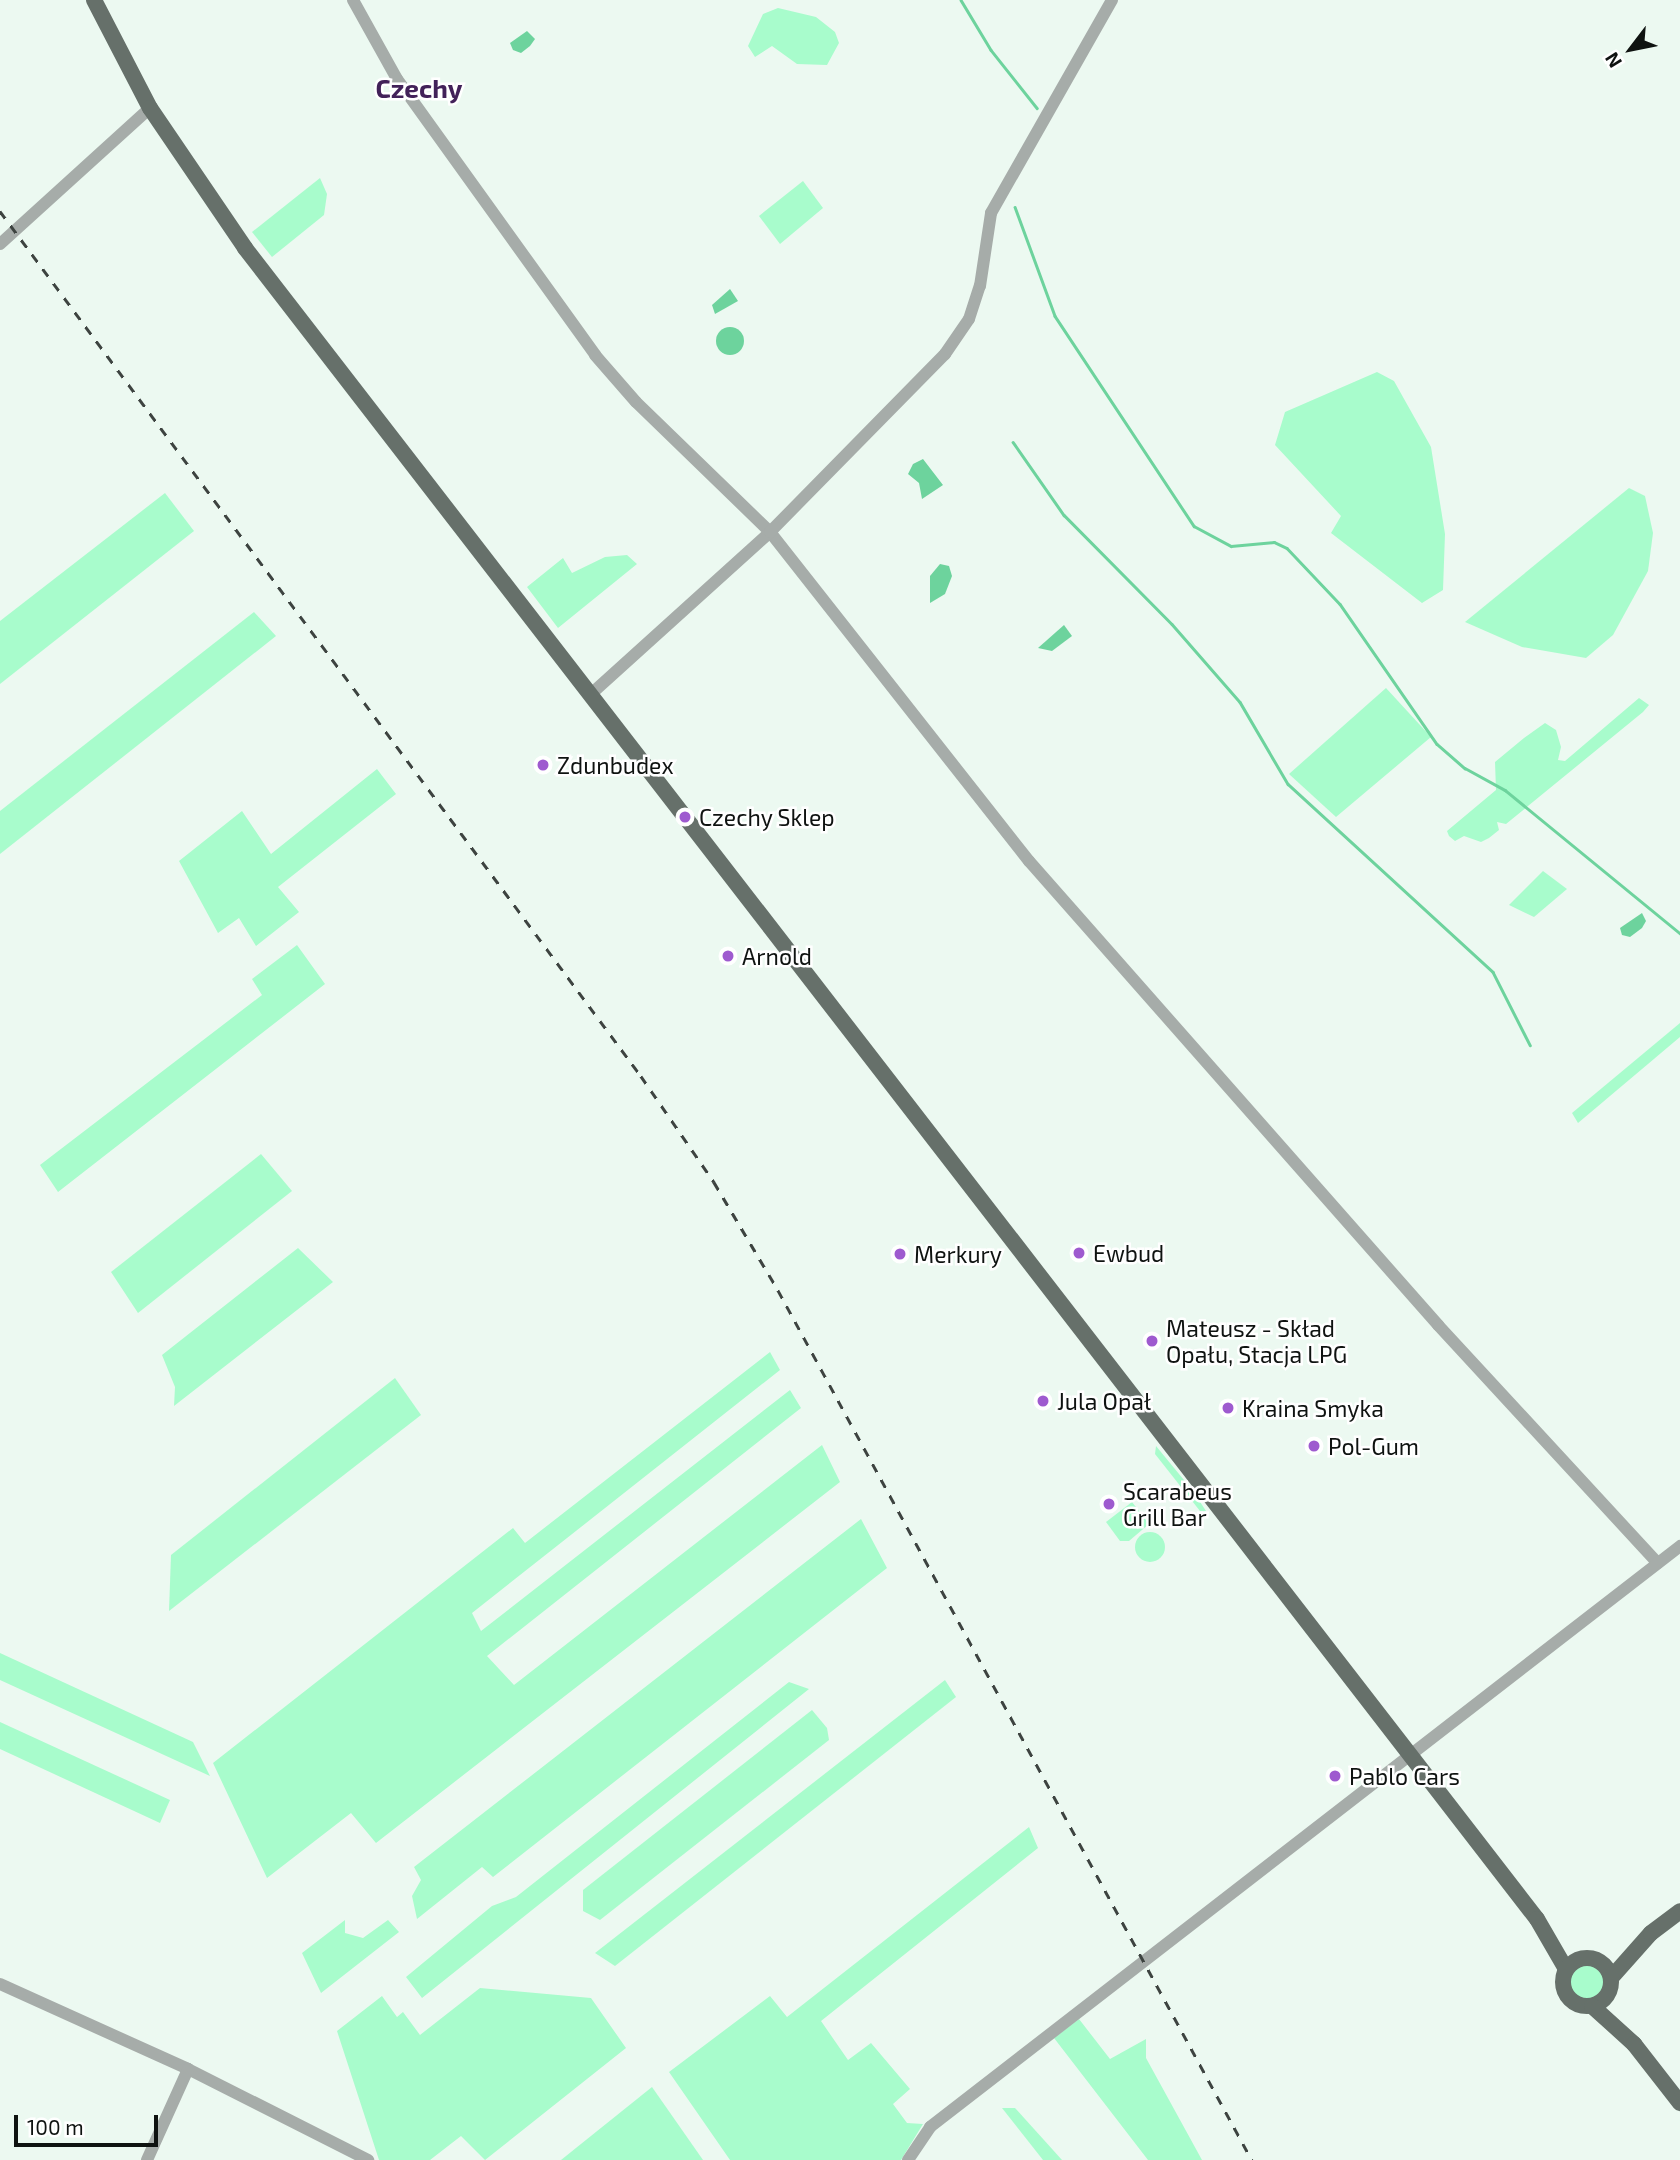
<!DOCTYPE html>
<meta charset="utf-8">
<style>
body{margin:0}
#map{position:relative;width:1680px;height:2160px;overflow:hidden;background:#ecf9f1;font-family:"Exo 2",sans-serif}
div>[style]{position:absolute}
[style*='--x']{left:calc(var(--x)*1px);top:calc(var(--y)*1px);width:calc(var(--w)*1px);rotate:calc(var(--a)*1deg)}
.green>*{inset:0;background:#a8fccc}
.round{border-radius:50%}
.water>*{inset:0;background:#6dd39d}
.stream>*{height:2.5px;margin:-1.25px;padding:0 1.25px;transform-origin:1.25px;border-radius:1.25px;background:#6dd39d}
.minor>*{height:12px;margin:-6px;padding:0 6px;transform-origin:6px;border-radius:6px;background:#a6aca9}
.major>*{height:16px;margin:-8px;padding:0 8px;transform-origin:8px;border-radius:8px;background:#66706a}
.major>.ring{margin:-8px;padding:0;box-sizing:content-box;background:none;border:16px solid #66706a;border-radius:50%}
.rail>*{height:2.5px;margin-top:-1.25px;transform-origin:0;background:repeating-linear-gradient(90deg,#3d4340 0 9px,transparent 0 18px)}
.dots>*{width:19px;height:19px;translate:-50% -50%;box-sizing:border-box;border:4px solid #fff;border-radius:50%}
span{translate:-50% -50%;white-space:nowrap;text-align:center;line-height:1.15;-webkit-text-stroke:5px #fff;paint-order:stroke}
.poi-label{font-size:23px;color:#0f1311}
.left{translate:0 -50%;text-align:left}
.quarter-label{font-size:26px;color:#422159;font-weight:700}
.north{position:absolute;left:1596px;top:14px;width:70px;height:70px;-webkit-text-stroke:5px #fff;paint-order:stroke;rotate:238deg;font-size:19px;font-weight:700;line-height:28px;text-align:center;color:#0f1311}
.north::after{content:'';display:block;margin:auto;width:24px;height:32px;background:#0f1311;clip-path:polygon(50% 0,100% 100%,50% 72%,0 100%)}
.scale{position:absolute;left:14px;top:2115px;width:144px;height:32px;box-sizing:border-box;border:4px solid #0f1311;border-top:0;padding-left:9px;font-size:21px;line-height:24px;white-space:nowrap;color:#0f1311;-webkit-text-stroke:5px #fff;paint-order:stroke}
</style>
<div id="map">
<div class="green">
<i style="clip-path:polygon(778px 8px,816px 17px,835px 32px,839px 43px,827px 65px,797px 64px,772px 46px,755px 57px,748px 46px,763px 14px)"></i>
<i style="clip-path:polygon(320px 178px,327px 194px,324px 215px,272px 257px,252px 232px)"></i>
<i style="clip-path:polygon(803px 181px,823px 208px,780px 244px,759px 216px)"></i>
<i style="clip-path:polygon(1377px 372px,1394px 381px,1431px 447px,1445px 534px,1443px 590px,1422px 603px,1331px 533px,1341px 516px,1275px 445px,1285px 412px)"></i>
<i style="clip-path:polygon(1629px 488px,1645px 496px,1653px 533px,1648px 571px,1613px 635px,1586px 658px,1522px 647px,1465px 622px)"></i>
<i style="clip-path:polygon(165px 493px,194px 531px,0 684px,0 621px)"></i>
<i style="clip-path:polygon(627px 555px,637px 564px,558px 628px,527px 587px,563px 558px,572px 573px,605px 557px)"></i>
<i style="clip-path:polygon(254px 612px,276px 636px,0 854px,0 811px)"></i>
<i style="clip-path:polygon(1386px 688px,1431px 737px,1336px 817px,1289px 774px)"></i>
<i style="clip-path:polygon(1639px 698px,1649px 705px,1643px 712px,1506px 824px,1497px 822px,1499px 830px,1489px 838px,1481px 842px,1464px 836px,1455px 841px,1449px 836px,1447px 831px,1496px 790px,1495px 762px,1524px 738px,1545px 723px,1556px 730px,1561px 747px,1558px 760px,1565px 761px)"></i>
<i style="clip-path:polygon(377px 769px,396px 794px,278px 887px,299px 912px,256px 946px,239px 918px,218px 933px,179px 861px,242px 811px,271px 854px)"></i>
<i style="clip-path:polygon(1543px 871px,1567px 889px,1534px 917px,1509px 905px)"></i>
<i style="clip-path:polygon(297px 945px,325px 984px,58px 1192px,40px 1165px,262px 995px,252px 979px)"></i>
<i style="clip-path:polygon(1680px 1023px,1680px 1037px,1578px 1123px,1572px 1113px)"></i>
<i style="clip-path:polygon(261px 1154px,292px 1191px,138px 1313px,111px 1272px)"></i>
<i style="clip-path:polygon(298px 1248px,333px 1282px,174px 1406px,175px 1387px,162px 1355px)"></i>
<i style="clip-path:polygon(770px 1352px,780px 1370px,472px 1613px,481px 1631px,790px 1390px,801px 1408px,487px 1656px,514px 1685px,822px 1445px,840px 1482px,376px 1843px,351px 1813px,267px 1878px,213px 1763px,513px 1528px,525px 1543px)"></i>
<i style="clip-path:polygon(395px 1378px,421px 1415px,169px 1611px,171px 1555px)"></i>
<i style="clip-path:polygon(1156px 1446px,1193px 1491px,1206px 1511px,1200px 1511px,1155px 1454px)"></i>
<i style="clip-path:polygon(1132px 1502px,1149px 1524px,1129px 1541px,1120px 1541px,1106px 1522px)"></i>
<i style="clip-path:polygon(861px 1519px,887px 1568px,493px 1877px,482px 1867px,417px 1919px,412px 1896px,421px 1880px,414px 1867px)"></i>
<i class="round" style="left:1135px;top:1532px;width:30px;height:30px"></i>
<i style="clip-path:polygon(0 1653px,193px 1742px,210px 1776px,0 1680px)"></i>
<i style="clip-path:polygon(945px 1680px,956px 1697px,615px 1966px,595px 1953px)"></i>
<i style="clip-path:polygon(789px 1682px,809px 1689px,422px 1998px,406px 1977px,492px 1906px,516px 1897px)"></i>
<i style="clip-path:polygon(812px 1710px,827px 1728px,829px 1740px,600px 1920px,583px 1911px,583px 1890px)"></i>
<i style="clip-path:polygon(0 1722px,170px 1800px,160px 1823px,0 1749px)"></i>
<i style="clip-path:polygon(1029px 1827px,1038px 1848px,821px 2021px,848px 2060px,871px 2043px,910px 2089px,893px 2104px,907px 2123px,923px 2124px,901px 2160px,730px 2160px,669px 2072px,770px 1996px,787px 2017px)"></i>
<i style="clip-path:polygon(345px 1920px,345px 1933px,363px 1938px,388px 1920px,399px 1932px,321px 1993px,302px 1953px)"></i>
<i class="round" style="left:1569px;top:1965px;width:36px;height:36px"></i>
<i style="clip-path:polygon(480px 1988px,591px 1998px,626px 2048px,485px 2160px,461px 2136px,430px 2160px,379px 2160px,337px 2031px,382px 1996px,397px 2017px,403px 2012px,420px 2035px)"></i>
<i style="clip-path:polygon(1079px 2019px,1110px 2059px,1146px 2039px,1146px 2058px,1202px 2160px,1148px 2160px,1054px 2038px)"></i>
<i style="clip-path:polygon(652px 2087px,703px 2160px,561px 2160px)"></i>
<i style="clip-path:polygon(1002px 2108px,1015px 2108px,1062px 2160px,1043px 2160px)"></i>
</div>
<div class="water">
<i style="clip-path:polygon(527px 31px,535px 39px,530px 46px,521px 53px,513px 50px,510px 43px)"></i>
<i style="clip-path:polygon(730px 289px,738px 301px,715px 314px,712px 305px)"></i>
<i class="round" style="left:716px;top:327px;width:28px;height:28px"></i>
<i style="clip-path:polygon(923px 459px,943px 485px,922px 499px,919px 483px,908px 474px,913px 464px)"></i>
<i style="clip-path:polygon(940px 564px,949px 566px,952px 576px,945px 594px,930px 603px,930px 576px)"></i>
<i style="clip-path:polygon(1064px 625px,1072px 636px,1052px 651px,1038px 648px)"></i>
<i style="clip-path:polygon(1642px 913px,1646px 921px,1642px 928px,1630px 937px,1622px 935px,1620px 928px)"></i>
</div>
<div class="stream">
<i style="--x:961;--y:0;--w:58;--a:59"></i>
<i style="--x:991;--y:50;--w:74;--a:51.6"></i>
<i style="--x:1015;--y:207;--w:116;--a:69.8"></i>
<i style="--x:1055;--y:316;--w:252;--a:56.5"></i>
<i style="--x:1194;--y:526;--w:42;--a:28.4"></i>
<i style="--x:1231;--y:546;--w:43;--a:-5.3"></i>
<i style="--x:1274;--y:542;--w:14;--a:25"></i>
<i style="--x:1287;--y:548;--w:77;--a:46.6"></i>
<i style="--x:1340;--y:604;--w:170;--a:55.3"></i>
<i style="--x:1437;--y:744;--w:37;--a:41"></i>
<i style="--x:1465;--y:768;--w:46;--a:28.8"></i>
<i style="--x:1505;--y:790;--w:226;--a:39.3"></i>
<i style="--x:1013;--y:442;--w:89;--a:55.1"></i>
<i style="--x:1064;--y:515;--w:153;--a:45.3"></i>
<i style="--x:1172;--y:624;--w:103;--a:48.9"></i>
<i style="--x:1240;--y:702;--w:95;--a:59.7"></i>
<i style="--x:1288;--y:784;--w:278;--a:42.5"></i>
<i style="--x:1493;--y:972;--w:82;--a:63.1"></i>
</div>
<div class="minor">
<i style="--x:353;--y:0;--w:90;--a:60.9"></i>
<i style="--x:397;--y:79;--w:340;--a:54.3"></i>
<i style="--x:595;--y:355;--w:62;--a:48.9"></i>
<i style="--x:636;--y:402;--w:187;--a:44.1"></i>
<i style="--x:770;--y:532;--w:419;--a:51.8"></i>
<i style="--x:1029;--y:861;--w:619;--a:48.6"></i>
<i style="--x:1438;--y:1325;--w:324;--a:47.3"></i>
<i style="--x:0;--y:244;--w:202;--a:-42.2"></i>
<i style="--x:591;--y:694;--w:241;--a:-42.1"></i>
<i style="--x:770;--y:532;--w:250;--a:-45.5"></i>
<i style="--x:945;--y:354;--w:42;--a:-55.6"></i>
<i style="--x:969;--y:319;--w:35;--a:-72"></i>
<i style="--x:980;--y:286;--w:74;--a:-81.4"></i>
<i style="--x:991;--y:213;--w:245;--a:-60.4"></i>
<i style="--x:0;--y:1984;--w:206;--a:24.3"></i>
<i style="--x:188;--y:2069;--w:202;--a:26.8"></i>
<i style="--x:147;--y:2160;--w:100;--a:-65.7"></i>
<i style="--x:908;--y:2160;--w:40;--a:-56"></i>
<i style="--x:930;--y:2127;--w:949;--a:-37.76"></i>
</div>
<div class="major">
<i style="--x:94;--y:0;--w:122;--a:62.6"></i>
<i style="--x:150;--y:108;--w:169;--a:55.8"></i>
<i style="--x:245;--y:248;--w:2112;--a:52.29"></i>
<i style="--x:1537;--y:1919;--w:58;--a:59.9"></i>
<i class="ring" style="left:1563px;top:1958px;width:32px;height:32px"></i>
<i style="--x:1611;--y:1978;--w:60;--a:-48.4"></i>
<i style="--x:1651;--y:1933;--w:36;--a:-37"></i>
<i style="--x:1592;--y:2006;--w:57;--a:42.1"></i>
<i style="--x:1634;--y:2044;--w:75;--a:52.1"></i>
</div>
<div class="rail">
<i style="--x:0;--y:211;--w:1077;--a:53.46"></i>
<i style="--x:641;--y:1076;--w:129;--a:55.4"></i>
<i style="--x:714;--y:1182;--w:126;--a:59.3"></i>
<i style="--x:778;--y:1290;--w:991;--a:61.42"></i>
</div>
<div class="dots">
<i style="left:543px;top:765px;background:#9e5acf"></i>
<i style="left:685px;top:817px;background:#9e5acf"></i>
<i style="left:728px;top:956px;background:#9e5acf"></i>
<i style="left:1079px;top:1253px;background:#9e5acf"></i>
<i style="left:900px;top:1254px;background:#9e5acf"></i>
<i style="left:1152px;top:1341px;background:#9e5acf"></i>
<i style="left:1043px;top:1401px;background:#9e5acf"></i>
<i style="left:1228px;top:1408px;background:#9e5acf"></i>
<i style="left:1314px;top:1446px;background:#9e5acf"></i>
<i style="left:1109px;top:1504px;background:#9e5acf"></i>
<i style="left:1335px;top:1776px;background:#9e5acf"></i>
</div>
<div class="poi-label">
<span class="left" style="left:557px;top:765px">Zdunbudex</span>
<span class="left" style="left:699px;top:817px">Czechy Sklep</span>
<span class="left" style="left:742px;top:956px">Arnold</span>
<span class="left" style="left:1093px;top:1253px">Ewbud</span>
<span class="left" style="left:914px;top:1254px">Merkury</span>
<span class="left" style="left:1166px;top:1341px">Mateusz - Skład<br>Opału, Stacja LPG</span>
<span class="left" style="left:1057px;top:1401px">Jula Opał</span>
<span class="left" style="left:1242px;top:1408px">Kraina Smyka</span>
<span class="left" style="left:1328px;top:1446px">Pol-Gum</span>
<span class="left" style="left:1123px;top:1504px">Scarabeus<br>Grill Bar</span>
<span class="left" style="left:1349px;top:1776px">Pablo Cars</span>
</div>
<div class="quarter-label">
<span style="left:419px;top:88px">Czechy</span>
</div>
<div class="north">N</div>
<div class="scale">100 m</div>
</div>
